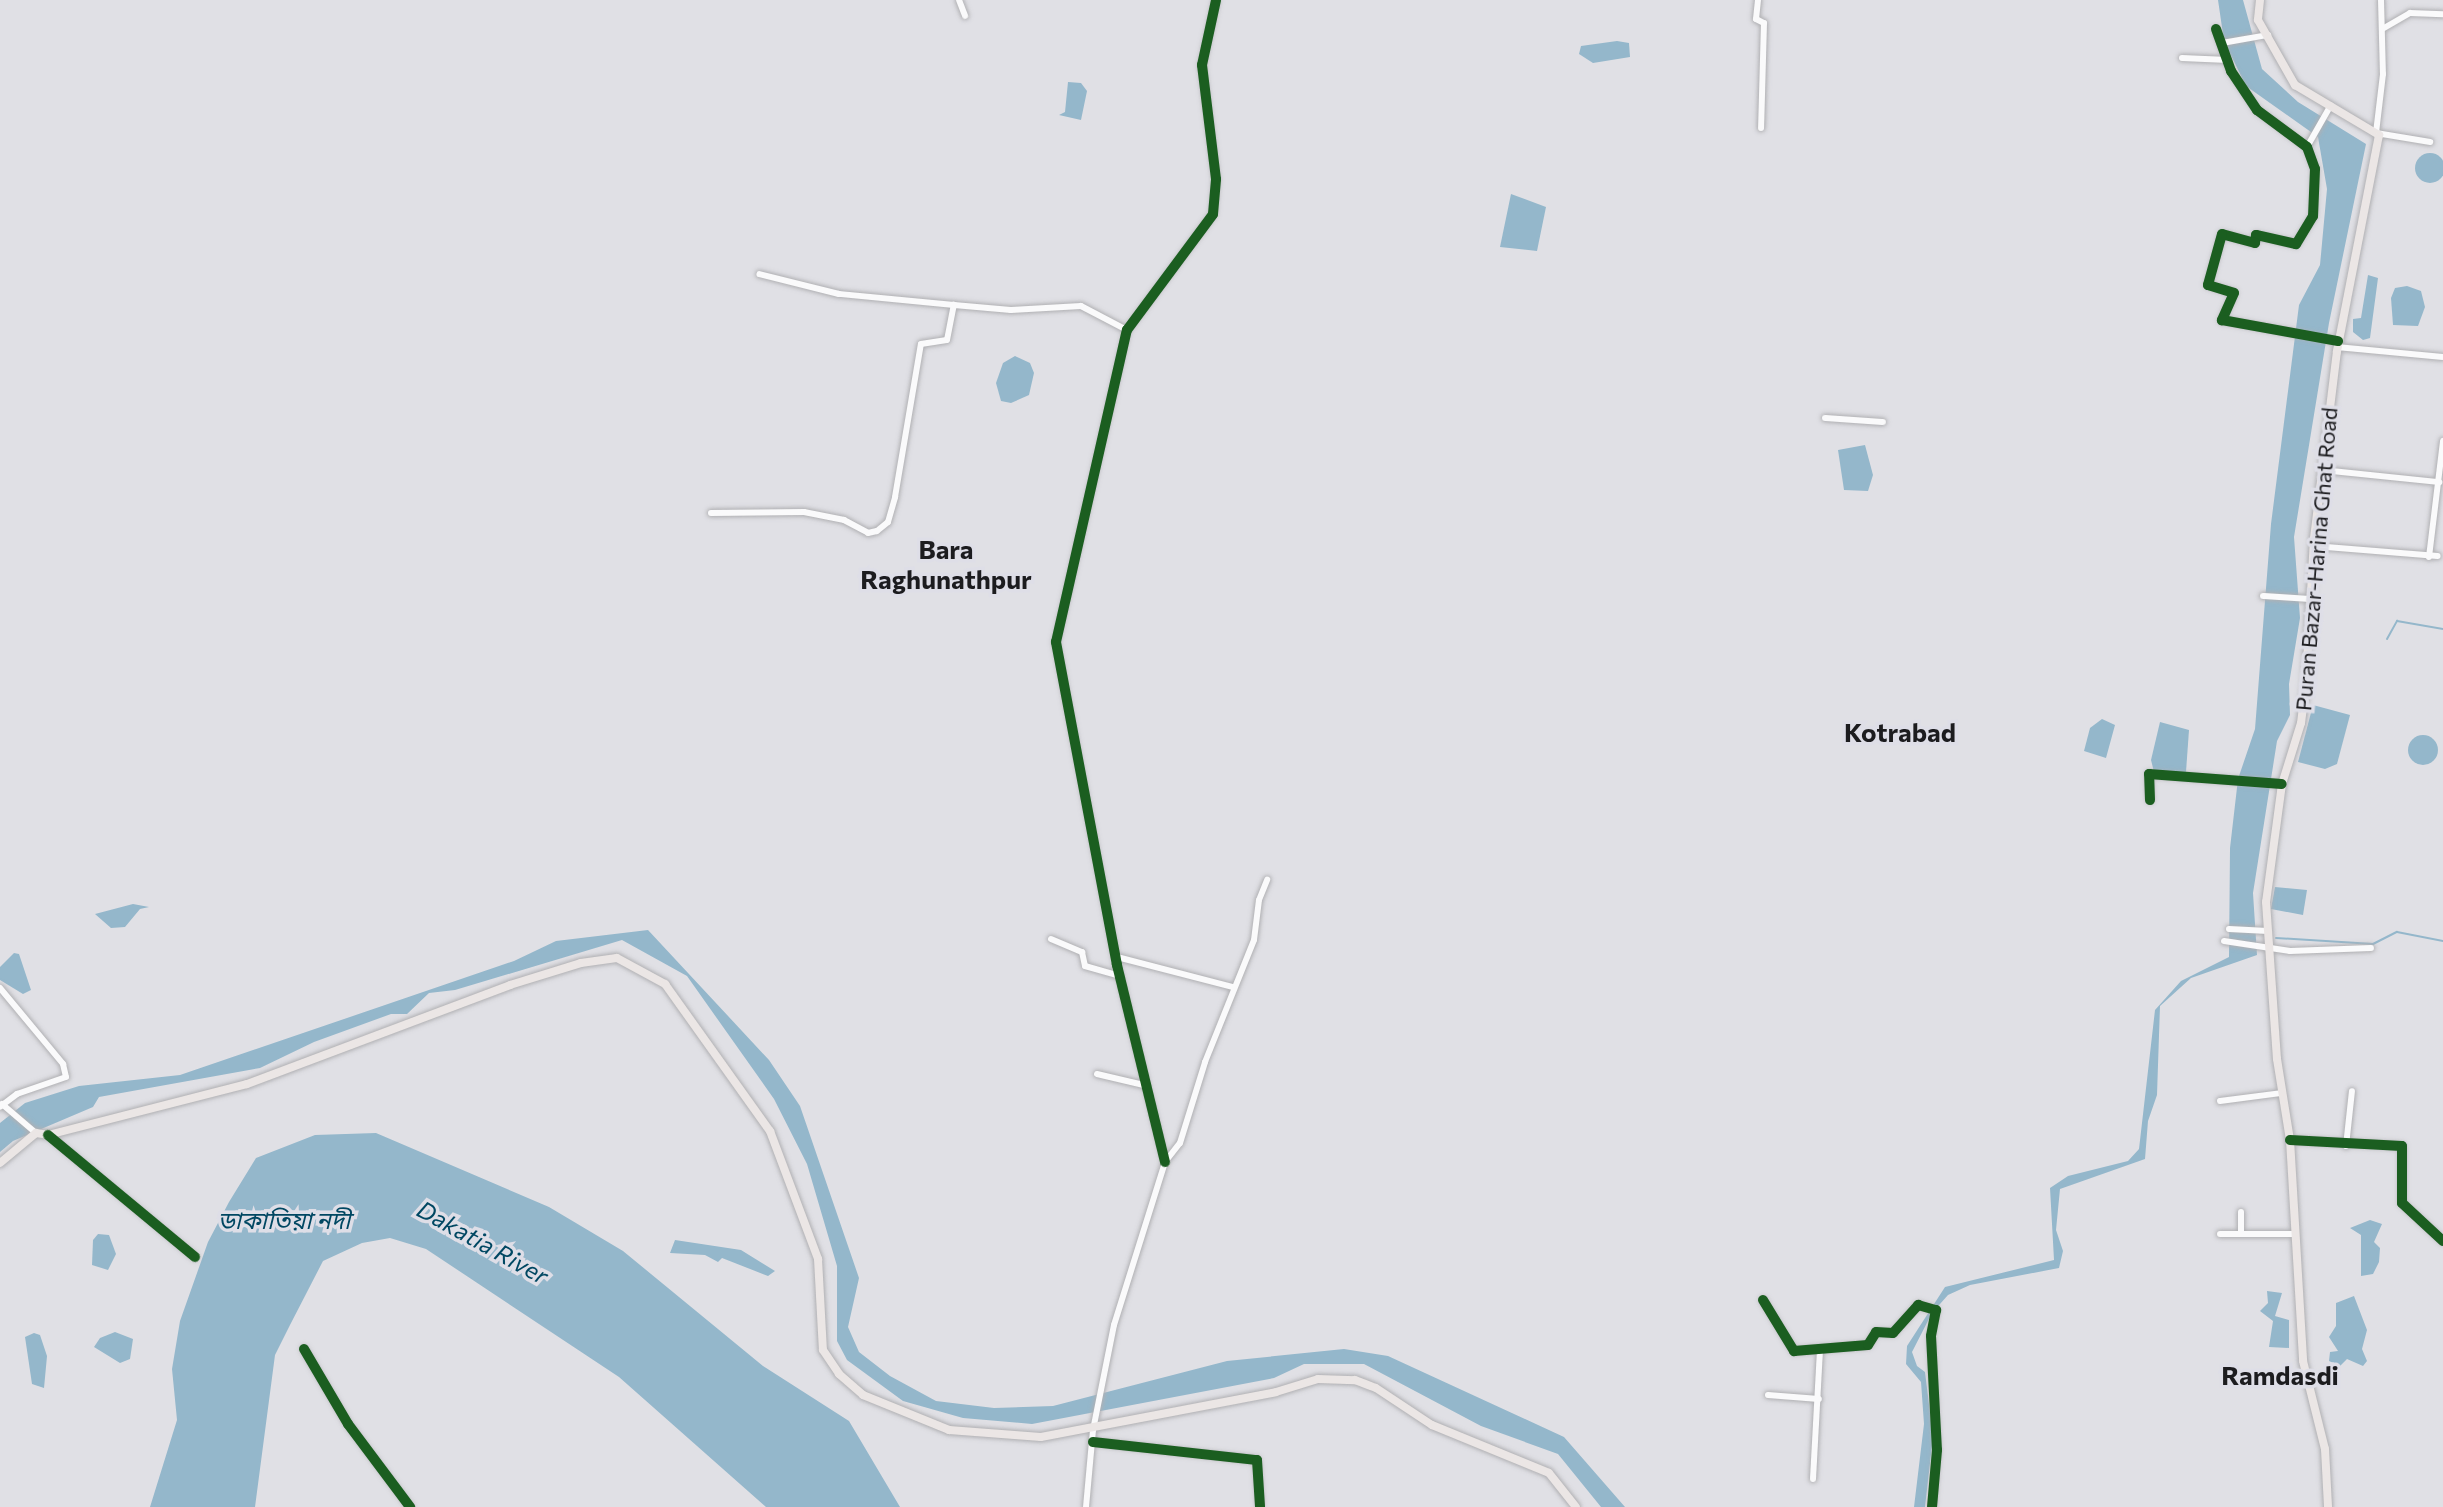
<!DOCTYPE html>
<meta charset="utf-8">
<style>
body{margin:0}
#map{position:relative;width:2443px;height:1507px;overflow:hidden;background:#e0e0e5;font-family:Commissioner,"Noto Sans Bengali",sans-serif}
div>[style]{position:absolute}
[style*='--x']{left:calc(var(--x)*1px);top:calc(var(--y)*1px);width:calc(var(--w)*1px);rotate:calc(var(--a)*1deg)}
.water>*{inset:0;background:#94b7cb}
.round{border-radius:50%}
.stream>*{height:2px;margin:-1px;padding:0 1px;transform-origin:1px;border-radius:1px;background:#94b7cb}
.roads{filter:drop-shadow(0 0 2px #b0b0b3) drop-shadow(0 0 2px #b0b0b3)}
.minor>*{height:6px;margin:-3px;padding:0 3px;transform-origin:3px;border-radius:3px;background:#fafafb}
.major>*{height:8px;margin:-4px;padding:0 4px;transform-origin:4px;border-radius:4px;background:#ebe6e5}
.cycleway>*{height:10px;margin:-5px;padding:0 5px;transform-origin:5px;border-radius:5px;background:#1b5e20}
span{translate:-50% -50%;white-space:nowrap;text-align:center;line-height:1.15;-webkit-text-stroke:7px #dedee7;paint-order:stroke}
.street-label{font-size:22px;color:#1c1c1f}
.water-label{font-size:24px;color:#004762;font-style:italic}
.quarter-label{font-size:26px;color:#1c1c1f;font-weight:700}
</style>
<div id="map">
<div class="water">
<i style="clip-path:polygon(2218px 0,2243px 0,2262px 69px,2298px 102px,2366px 144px,2329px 323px,2294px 537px,2300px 618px,2289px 684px,2290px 715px,2277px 741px,2253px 893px,2257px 955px,2191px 978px,2160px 1006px,2157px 1095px,2148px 1121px,2145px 1159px,2060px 1189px,2056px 1230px,2063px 1251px,2059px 1268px,1970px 1285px,1948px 1295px,1932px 1313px,1912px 1352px,1917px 1366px,1925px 1372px,1933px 1437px,1925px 1507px,1914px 1507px,1924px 1424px,1921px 1382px,1906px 1364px,1907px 1346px,1945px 1287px,2054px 1260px,2050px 1188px,2068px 1176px,2128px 1161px,2139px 1149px,2155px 1010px,2181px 981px,2229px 957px,2230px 848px,2238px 779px,2255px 729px,2271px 524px,2299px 305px,2320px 265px,2327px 189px,2318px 137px,2246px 86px,2224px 41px)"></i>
<i style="clip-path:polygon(1617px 41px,1629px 43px,1630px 57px,1593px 63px,1579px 54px,1581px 46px)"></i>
<i style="clip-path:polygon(1068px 82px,1081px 83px,1087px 91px,1081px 120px,1059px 115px,1065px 112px)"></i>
<i class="round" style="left:2415px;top:153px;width:30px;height:30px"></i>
<i style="clip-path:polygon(1511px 194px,1546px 207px,1537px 251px,1500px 247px)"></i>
<i style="clip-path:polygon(2368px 275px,2378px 278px,2370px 338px,2363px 340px,2353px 332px,2353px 319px,2361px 318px)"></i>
<i style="clip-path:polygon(2407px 286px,2421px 291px,2425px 307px,2418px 326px,2393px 325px,2391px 298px,2395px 288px)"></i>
<i style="clip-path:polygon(1015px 356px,1030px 363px,1034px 373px,1029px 395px,1011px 403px,1001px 401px,996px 383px,1003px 363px)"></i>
<i style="clip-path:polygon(1865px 445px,1873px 475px,1868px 491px,1844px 490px,1838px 450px)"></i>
<i style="clip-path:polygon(2313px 705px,2350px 715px,2337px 764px,2325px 769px,2298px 762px)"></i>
<i style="clip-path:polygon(2102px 719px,2115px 725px,2106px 758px,2084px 751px,2090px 728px)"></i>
<i style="clip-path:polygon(2160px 722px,2189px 730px,2186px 772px,2154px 772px,2151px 760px)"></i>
<i class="round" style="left:2408px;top:735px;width:30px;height:30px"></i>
<i style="clip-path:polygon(2275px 887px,2307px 890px,2303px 915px,2271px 909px)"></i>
<i style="clip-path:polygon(133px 904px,149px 907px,140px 909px,125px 927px,111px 928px,95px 914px)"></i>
<i style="clip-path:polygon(648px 930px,769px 1060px,800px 1106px,859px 1278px,848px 1327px,859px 1352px,890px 1376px,936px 1401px,994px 1408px,1053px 1406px,1227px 1361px,1344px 1349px,1388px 1356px,1564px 1437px,1625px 1507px,1601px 1507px,1558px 1454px,1481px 1426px,1364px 1364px,1304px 1364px,1274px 1378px,1032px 1424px,963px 1418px,903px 1401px,847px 1360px,837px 1341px,837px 1266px,807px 1164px,774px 1099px,687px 976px,622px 940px,455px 990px,429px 993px,407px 1014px,391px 1014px,314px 1042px,260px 1068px,99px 1097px,93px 1107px,13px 1141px,0 1152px,0 1123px,25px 1103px,79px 1086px,180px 1075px,514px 961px,556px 941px)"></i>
<i style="clip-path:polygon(14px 953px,19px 954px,31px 990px,23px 994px,0 980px,0 967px)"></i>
<i style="clip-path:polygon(376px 1133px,549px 1207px,623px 1251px,763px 1366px,849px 1421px,900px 1507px,766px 1507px,619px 1377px,426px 1249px,390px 1238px,362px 1243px,323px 1261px,290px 1325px,275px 1355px,255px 1507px,150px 1507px,177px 1420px,172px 1369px,180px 1321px,208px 1242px,229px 1202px,256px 1158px,315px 1135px)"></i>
<i style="clip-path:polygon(2370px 1220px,2382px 1224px,2374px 1242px,2380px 1248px,2379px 1262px,2373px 1274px,2361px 1276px,2361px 1235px,2350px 1228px)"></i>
<i style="clip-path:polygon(98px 1234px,109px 1235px,116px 1254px,108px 1270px,92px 1265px,93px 1240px)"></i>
<i style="clip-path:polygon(675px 1240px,741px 1250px,775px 1271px,768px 1276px,722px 1258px,718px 1262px,705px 1255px,670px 1253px)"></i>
<i style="clip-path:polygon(2267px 1291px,2282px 1293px,2275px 1316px,2289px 1320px,2289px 1348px,2269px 1347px,2273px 1321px,2260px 1311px,2268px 1303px)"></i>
<i style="clip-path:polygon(2354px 1296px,2367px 1330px,2362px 1349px,2367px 1361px,2363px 1366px,2347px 1359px,2340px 1366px,2329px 1361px,2330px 1352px,2338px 1351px,2329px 1337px,2336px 1326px,2336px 1303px)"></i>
<i style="clip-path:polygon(115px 1332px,133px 1339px,130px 1359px,120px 1363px,94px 1347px,100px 1338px)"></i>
<i style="clip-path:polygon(34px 1333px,40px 1335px,47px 1356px,44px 1388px,32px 1384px,25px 1337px)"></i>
</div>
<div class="stream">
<i style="--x:2387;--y:639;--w:21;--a:-61"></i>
<i style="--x:2397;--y:621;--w:47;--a:9.9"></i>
<i style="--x:2276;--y:938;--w:97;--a:3.5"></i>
<i style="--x:2373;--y:944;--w:27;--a:-27"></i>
<i style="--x:2397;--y:932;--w:47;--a:11.1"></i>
</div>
<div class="roads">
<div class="minor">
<i style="--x:959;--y:0;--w:17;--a:69"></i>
<i style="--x:1758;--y:0;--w:19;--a:96"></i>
<i style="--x:1756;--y:19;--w:9;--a:27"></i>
<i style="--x:1764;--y:23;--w:105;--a:91.6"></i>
<i style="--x:2381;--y:0;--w:74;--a:88.5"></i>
<i style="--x:2383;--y:74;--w:59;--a:96.8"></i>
<i style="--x:2376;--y:133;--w:55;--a:9.5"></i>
<i style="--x:2384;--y:28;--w:30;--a:-30"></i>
<i style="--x:2410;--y:13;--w:33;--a:2"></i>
<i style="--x:2216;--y:29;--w:45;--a:70.3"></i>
<i style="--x:2231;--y:71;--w:47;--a:56.3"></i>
<i style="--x:2257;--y:110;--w:62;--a:36.5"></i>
<i style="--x:2307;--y:147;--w:23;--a:70"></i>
<i style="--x:2315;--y:169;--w:47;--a:92.4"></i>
<i style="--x:2313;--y:216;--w:33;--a:121"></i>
<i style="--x:2296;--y:244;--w:41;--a:-167.3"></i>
<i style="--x:2256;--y:235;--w:8;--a:97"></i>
<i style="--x:2255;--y:243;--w:34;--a:-165"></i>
<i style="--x:2222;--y:234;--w:53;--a:105.4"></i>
<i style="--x:2208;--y:285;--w:27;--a:17"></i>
<i style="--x:2234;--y:293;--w:30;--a:114"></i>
<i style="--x:2222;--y:320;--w:118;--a:10.3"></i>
<i style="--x:2222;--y:43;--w:47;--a:-9.9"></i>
<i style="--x:2182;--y:58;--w:46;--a:2.5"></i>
<i style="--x:2307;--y:147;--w:48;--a:-60.3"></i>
<i style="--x:954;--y:305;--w:57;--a:5"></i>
<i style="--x:1011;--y:310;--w:70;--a:-3.3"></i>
<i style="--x:1081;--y:306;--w:52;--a:27.6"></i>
<i style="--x:2337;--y:347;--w:106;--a:5.4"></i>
<i style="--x:1825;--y:418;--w:58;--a:3.9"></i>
<i style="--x:2322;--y:470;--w:118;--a:5.9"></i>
<i style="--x:711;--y:513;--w:93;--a:-0.6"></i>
<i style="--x:804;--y:512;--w:41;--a:11.3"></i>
<i style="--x:844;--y:520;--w:27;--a:28"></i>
<i style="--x:868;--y:533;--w:9;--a:-13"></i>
<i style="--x:877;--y:531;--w:14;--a:-39"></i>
<i style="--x:888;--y:522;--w:26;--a:-74"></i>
<i style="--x:895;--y:497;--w:155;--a:-80.4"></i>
<i style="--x:921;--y:344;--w:26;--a:-9"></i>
<i style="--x:947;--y:340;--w:36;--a:-79"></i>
<i style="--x:954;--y:305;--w:116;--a:-174.5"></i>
<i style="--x:839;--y:294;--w:82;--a:-166"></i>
<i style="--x:2314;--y:546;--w:124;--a:4.6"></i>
<i style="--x:2429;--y:557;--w:117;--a:-83.1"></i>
<i style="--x:2263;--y:596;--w:48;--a:3.6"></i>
<i style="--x:2150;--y:800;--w:26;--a:-92"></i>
<i style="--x:2149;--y:774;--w:133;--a:4.3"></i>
<i style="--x:2229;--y:929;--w:39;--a:3"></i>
<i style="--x:1051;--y:939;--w:34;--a:23"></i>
<i style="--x:1082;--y:952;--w:14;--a:78"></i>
<i style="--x:1085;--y:966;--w:36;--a:16"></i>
<i style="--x:2224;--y:941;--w:67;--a:8.6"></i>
<i style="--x:2290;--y:951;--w:81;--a:-2.1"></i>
<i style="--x:1117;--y:957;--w:120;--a:14.5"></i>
<i style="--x:0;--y:988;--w:99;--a:50.3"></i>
<i style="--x:63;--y:1064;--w:13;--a:77"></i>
<i style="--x:66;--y:1077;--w:52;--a:160.9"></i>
<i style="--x:17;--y:1094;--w:21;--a:143"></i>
<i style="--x:1097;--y:1074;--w:48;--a:13.2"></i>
<i style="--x:2220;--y:1101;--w:63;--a:-7.4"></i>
<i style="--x:2;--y:1104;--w:45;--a:40.5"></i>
<i style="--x:48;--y:1135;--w:191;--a:39.7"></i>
<i style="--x:2290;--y:1140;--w:112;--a:3.1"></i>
<i style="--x:2402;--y:1146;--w:57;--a:90"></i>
<i style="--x:2402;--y:1203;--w:56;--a:42.8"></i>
<i style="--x:2346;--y:1146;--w:55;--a:-83.8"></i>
<i style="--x:1165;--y:1162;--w:203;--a:-103.7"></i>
<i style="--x:1117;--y:965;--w:329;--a:-100.7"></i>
<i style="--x:1056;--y:642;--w:320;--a:-77.2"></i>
<i style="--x:1127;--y:330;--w:144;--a:-53.4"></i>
<i style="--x:1213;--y:214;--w:35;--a:-85"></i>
<i style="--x:1216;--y:179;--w:115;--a:-97"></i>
<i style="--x:1202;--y:65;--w:66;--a:-77.8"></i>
<i style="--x:2220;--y:1234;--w:75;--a:0"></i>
<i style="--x:2241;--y:1234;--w:22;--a:-90"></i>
<i style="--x:1763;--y:1300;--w:60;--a:58.7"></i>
<i style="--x:1794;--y:1351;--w:74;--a:-4.6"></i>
<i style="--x:1868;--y:1345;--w:15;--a:-58"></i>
<i style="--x:1876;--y:1332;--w:17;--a:3"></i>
<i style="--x:1893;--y:1333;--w:38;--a:-48"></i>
<i style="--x:1918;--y:1305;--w:19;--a:16"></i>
<i style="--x:1936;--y:1310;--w:26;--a:101"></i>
<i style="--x:1931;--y:1336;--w:114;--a:87"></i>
<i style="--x:1937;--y:1450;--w:57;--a:95"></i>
<i style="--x:304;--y:1349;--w:87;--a:59.6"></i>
<i style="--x:348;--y:1424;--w:104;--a:53.2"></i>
<i style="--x:1768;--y:1395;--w:51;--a:4.5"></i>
<i style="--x:1093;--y:1442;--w:165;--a:6.3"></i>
<i style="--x:1257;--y:1460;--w:47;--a:86.3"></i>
<i style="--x:1813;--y:1479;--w:129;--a:-86.9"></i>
<i style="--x:1086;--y:1507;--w:77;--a:-84.8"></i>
<i style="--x:1093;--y:1430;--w:107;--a:-78.7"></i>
<i style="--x:1114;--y:1325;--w:171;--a:-72.6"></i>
<i style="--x:1165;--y:1162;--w:24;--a:-52"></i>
<i style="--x:1180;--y:1143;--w:85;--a:-72.8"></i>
<i style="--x:1205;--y:1062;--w:131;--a:-68.1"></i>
<i style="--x:1254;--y:940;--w:40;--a:-82.9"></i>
<i style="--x:1259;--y:900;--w:22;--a:-68"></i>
</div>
<div class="major">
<i style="--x:2260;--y:0;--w:20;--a:96"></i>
<i style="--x:2258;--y:20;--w:75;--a:60.4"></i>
<i style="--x:2295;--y:85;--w:98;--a:30.8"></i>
<i style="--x:2379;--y:135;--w:220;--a:101"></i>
<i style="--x:2337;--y:351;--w:189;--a:97"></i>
<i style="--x:2314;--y:539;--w:144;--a:93.2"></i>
<i style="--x:2306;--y:683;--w:40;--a:97.1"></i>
<i style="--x:2301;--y:723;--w:64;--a:107.3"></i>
<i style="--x:2282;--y:784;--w:119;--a:97.7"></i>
<i style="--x:2266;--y:902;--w:157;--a:86"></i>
<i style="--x:2277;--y:1059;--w:82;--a:80.9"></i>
<i style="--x:2290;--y:1140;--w:221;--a:86.6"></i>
<i style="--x:2303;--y:1361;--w:91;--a:76"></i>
<i style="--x:2325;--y:1449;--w:58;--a:87"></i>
<i style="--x:0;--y:1163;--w:47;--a:-39.8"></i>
<i style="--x:36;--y:1133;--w:12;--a:9"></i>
<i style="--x:48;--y:1135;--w:205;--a:-14.4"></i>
<i style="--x:247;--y:1084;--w:281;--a:-20.6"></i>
<i style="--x:510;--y:985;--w:74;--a:-17.2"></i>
<i style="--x:581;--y:963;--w:36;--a:-8"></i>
<i style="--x:617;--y:958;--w:55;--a:28.4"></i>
<i style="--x:665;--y:984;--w:181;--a:54.5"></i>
<i style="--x:770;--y:1131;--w:137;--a:69.4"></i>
<i style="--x:818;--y:1259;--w:91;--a:86.9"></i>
<i style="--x:823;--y:1350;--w:29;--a:56"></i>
<i style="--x:839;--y:1374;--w:32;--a:41"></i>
<i style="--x:863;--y:1395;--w:93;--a:22.1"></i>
<i style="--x:949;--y:1430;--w:92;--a:4.4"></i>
<i style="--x:1041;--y:1437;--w:239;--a:-10.8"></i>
<i style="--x:1276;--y:1392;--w:44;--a:-17.2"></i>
<i style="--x:1318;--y:1379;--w:37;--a:2"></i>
<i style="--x:1355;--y:1380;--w:22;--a:21"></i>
<i style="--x:1376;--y:1388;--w:67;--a:33.5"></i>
<i style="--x:1432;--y:1425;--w:126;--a:22.3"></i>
<i style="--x:1549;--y:1473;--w:43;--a:51.5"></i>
</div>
</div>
<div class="cycleway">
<i style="--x:2216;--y:29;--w:45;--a:70.3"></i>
<i style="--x:2231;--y:71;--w:47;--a:56.3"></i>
<i style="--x:2257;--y:110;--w:62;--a:36.5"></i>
<i style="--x:2307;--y:147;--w:23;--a:70"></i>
<i style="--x:2315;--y:169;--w:47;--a:92.4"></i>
<i style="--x:2313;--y:216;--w:33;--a:121"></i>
<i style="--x:2296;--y:244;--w:41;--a:-167.3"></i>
<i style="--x:2256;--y:235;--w:8;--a:97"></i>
<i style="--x:2255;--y:243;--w:34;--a:-165"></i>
<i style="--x:2222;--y:234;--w:53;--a:105.4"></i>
<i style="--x:2208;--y:285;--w:27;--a:17"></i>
<i style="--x:2234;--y:293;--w:30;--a:114"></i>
<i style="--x:2222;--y:320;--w:118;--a:10.3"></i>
<i style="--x:2150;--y:800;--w:26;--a:-92"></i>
<i style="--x:2149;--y:774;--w:133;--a:4.3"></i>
<i style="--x:48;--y:1135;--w:191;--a:39.7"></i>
<i style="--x:2290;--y:1140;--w:112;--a:3.1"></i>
<i style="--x:2402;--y:1146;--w:57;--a:90"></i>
<i style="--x:2402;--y:1203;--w:56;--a:42.8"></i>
<i style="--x:1165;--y:1162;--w:203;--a:-103.7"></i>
<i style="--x:1117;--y:965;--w:329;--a:-100.7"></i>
<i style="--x:1056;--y:642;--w:320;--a:-77.2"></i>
<i style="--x:1127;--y:330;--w:144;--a:-53.4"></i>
<i style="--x:1213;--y:214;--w:35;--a:-85"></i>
<i style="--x:1216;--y:179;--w:115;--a:-97"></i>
<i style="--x:1202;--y:65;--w:66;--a:-77.8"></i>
<i style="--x:1763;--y:1300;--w:60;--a:58.7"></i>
<i style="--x:1794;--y:1351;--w:74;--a:-4.6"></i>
<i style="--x:1868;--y:1345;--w:15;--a:-58"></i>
<i style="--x:1876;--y:1332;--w:17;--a:3"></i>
<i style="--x:1893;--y:1333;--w:38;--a:-48"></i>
<i style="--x:1918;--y:1305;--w:19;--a:16"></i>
<i style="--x:1936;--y:1310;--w:26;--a:101"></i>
<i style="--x:1931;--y:1336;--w:114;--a:87"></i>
<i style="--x:1937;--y:1450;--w:57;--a:95"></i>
<i style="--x:304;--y:1349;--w:87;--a:59.6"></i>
<i style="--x:348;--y:1424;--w:104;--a:53.2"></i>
<i style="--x:1093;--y:1442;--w:165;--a:6.3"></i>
<i style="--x:1257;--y:1460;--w:47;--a:86.3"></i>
</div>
<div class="street-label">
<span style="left:2316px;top:559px;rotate:-85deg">Puran Bazar-Harina Ghat Road</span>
</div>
<div class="water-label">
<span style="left:284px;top:1220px">ডাকাতিয়া নদী</span>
<span style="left:483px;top:1242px;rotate:29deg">Dakatia River</span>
</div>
<div class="quarter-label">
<span style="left:946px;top:564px">Bara<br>Raghunathpur</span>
<span style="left:1900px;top:732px">Kotrabad</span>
<span style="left:2280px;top:1375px">Ramdasdi</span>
</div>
</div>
